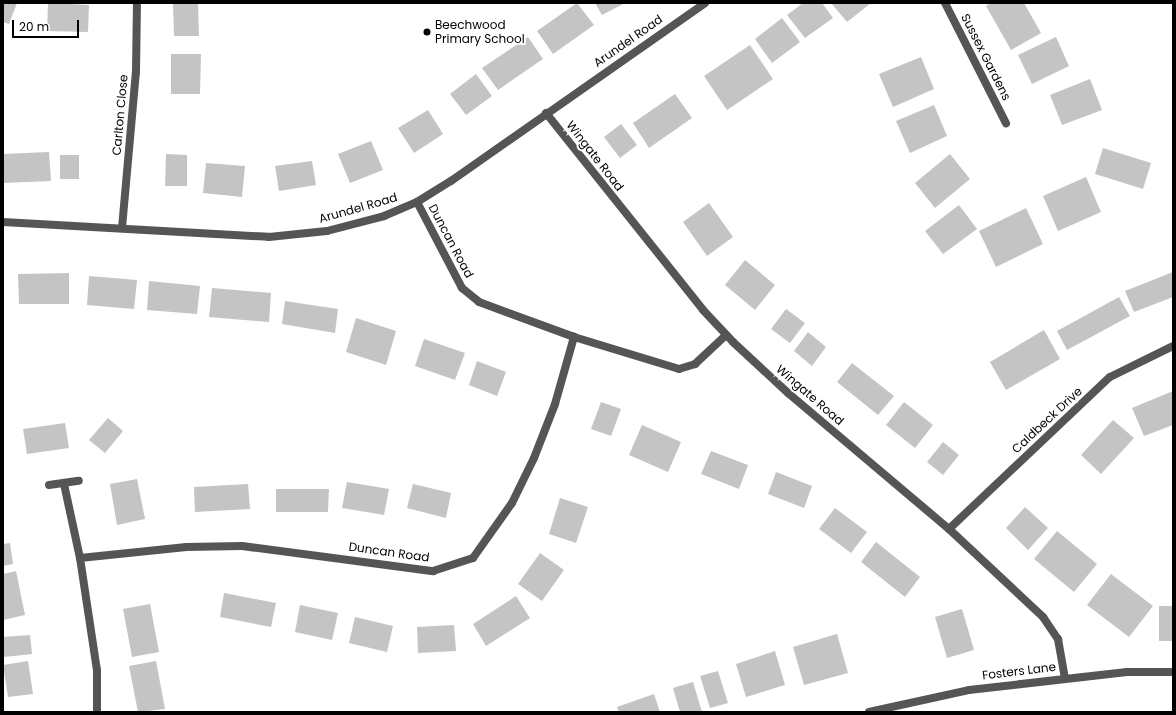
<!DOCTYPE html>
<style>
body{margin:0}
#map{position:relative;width:1176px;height:715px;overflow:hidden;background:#fff;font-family:Poppins,sans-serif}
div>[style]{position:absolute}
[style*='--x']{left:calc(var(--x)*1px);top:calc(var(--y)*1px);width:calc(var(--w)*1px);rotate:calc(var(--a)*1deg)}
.building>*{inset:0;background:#c4c4c4}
.minor>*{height:8px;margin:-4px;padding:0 4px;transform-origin:4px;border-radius:4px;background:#555}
.dots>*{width:11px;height:11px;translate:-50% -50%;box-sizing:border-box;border:2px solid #fff;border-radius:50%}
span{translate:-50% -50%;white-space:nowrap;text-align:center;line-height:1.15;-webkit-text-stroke:4px #fff;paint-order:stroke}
.poi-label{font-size:12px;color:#000}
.left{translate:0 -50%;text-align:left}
.street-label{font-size:12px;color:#000}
.frame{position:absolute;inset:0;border:4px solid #000;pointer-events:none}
.scale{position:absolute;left:12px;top:20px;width:67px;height:18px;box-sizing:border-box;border:2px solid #000;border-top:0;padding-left:5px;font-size:12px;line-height:14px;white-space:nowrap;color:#000;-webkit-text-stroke:3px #fff;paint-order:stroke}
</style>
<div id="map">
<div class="building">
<i style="clip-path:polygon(3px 3px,17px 3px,9px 24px,3px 22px)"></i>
<i style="clip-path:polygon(48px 3px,89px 5px,88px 32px,47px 31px)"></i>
<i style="clip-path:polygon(173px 3px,198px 3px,199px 36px,174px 36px)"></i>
<i style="clip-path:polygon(577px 3px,594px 25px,553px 54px,537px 31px)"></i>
<i style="clip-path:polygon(595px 3px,625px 3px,602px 15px)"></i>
<i style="clip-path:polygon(803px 3px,822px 3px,833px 18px,805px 38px,787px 15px)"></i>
<i style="clip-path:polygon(831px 3px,871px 3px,847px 22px)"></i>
<i style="clip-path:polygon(991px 3px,1024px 3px,1041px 33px,1011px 50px,986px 6px)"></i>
<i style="clip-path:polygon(782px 18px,800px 42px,772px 63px,755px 39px)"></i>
<i style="clip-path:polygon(528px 37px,543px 59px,498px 90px,482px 68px)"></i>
<i style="clip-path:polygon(1056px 37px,1069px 66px,1032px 84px,1018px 55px)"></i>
<i style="clip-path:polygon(750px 45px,773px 79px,727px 110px,704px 76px)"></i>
<i style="clip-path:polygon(171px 54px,201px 54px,200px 94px,171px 94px)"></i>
<i style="clip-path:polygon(921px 57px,934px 89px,893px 107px,879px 74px)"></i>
<i style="clip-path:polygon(476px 74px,492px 96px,466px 115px,450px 94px)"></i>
<i style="clip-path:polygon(1090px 79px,1102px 110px,1062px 125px,1050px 95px)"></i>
<i style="clip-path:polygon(675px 94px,692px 118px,649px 148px,633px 123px)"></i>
<i style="clip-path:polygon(934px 105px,947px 136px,910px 153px,896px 121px)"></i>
<i style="clip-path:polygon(428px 110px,443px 134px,414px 153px,398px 128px)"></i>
<i style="clip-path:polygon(621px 124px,637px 145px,620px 158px,604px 137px)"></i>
<i style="clip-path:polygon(371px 141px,383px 170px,350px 183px,338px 154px)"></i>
<i style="clip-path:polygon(1103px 148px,1151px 163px,1143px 189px,1095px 174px)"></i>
<i style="clip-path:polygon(49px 152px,51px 181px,3px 183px,3px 154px)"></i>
<i style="clip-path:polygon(166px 154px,187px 155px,187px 186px,165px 186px)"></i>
<i style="clip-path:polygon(950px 154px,970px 179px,935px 208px,915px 183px)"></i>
<i style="clip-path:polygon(60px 155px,79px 155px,79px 179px,60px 179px)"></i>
<i style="clip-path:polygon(312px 161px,316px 185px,279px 191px,275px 166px)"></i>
<i style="clip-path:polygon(206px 163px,245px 166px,242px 197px,203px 193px)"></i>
<i style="clip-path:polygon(1086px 177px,1101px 212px,1058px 231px,1043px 196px)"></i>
<i style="clip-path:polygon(709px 203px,733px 237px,707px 256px,683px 222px)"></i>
<i style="clip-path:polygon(959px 205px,977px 229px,943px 254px,925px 231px)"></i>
<i style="clip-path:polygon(1026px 208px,1043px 244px,996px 267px,979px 231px)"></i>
<i style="clip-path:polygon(745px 260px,775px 285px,755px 310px,725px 285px)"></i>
<i style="clip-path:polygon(1173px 272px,1173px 297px,1134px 312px,1125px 291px)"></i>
<i style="clip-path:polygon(69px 273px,69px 304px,19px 304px,18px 274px)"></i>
<i style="clip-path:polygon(89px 276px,137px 280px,134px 309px,87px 305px)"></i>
<i style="clip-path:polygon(149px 281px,200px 286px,197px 314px,147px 310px)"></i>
<i style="clip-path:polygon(212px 288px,271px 293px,269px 322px,209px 317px)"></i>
<i style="clip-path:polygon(1119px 297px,1130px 316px,1067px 350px,1057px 331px)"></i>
<i style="clip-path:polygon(285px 301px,338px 309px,335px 333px,282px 324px)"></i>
<i style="clip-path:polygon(786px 309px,805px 323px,790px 343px,771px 329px)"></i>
<i style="clip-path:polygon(356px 318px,396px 331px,386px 365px,346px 352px)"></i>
<i style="clip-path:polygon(1044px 330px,1060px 359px,1006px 390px,990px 362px)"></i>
<i style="clip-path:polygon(808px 332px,826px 347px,812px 366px,794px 351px)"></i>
<i style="clip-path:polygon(424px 339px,465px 353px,455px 380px,415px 366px)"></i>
<i style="clip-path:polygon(477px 361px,506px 372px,497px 396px,469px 385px)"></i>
<i style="clip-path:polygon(852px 363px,894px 396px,878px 415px,837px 382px)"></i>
<i style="clip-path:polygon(1173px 391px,1173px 425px,1144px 436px,1132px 408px)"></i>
<i style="clip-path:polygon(601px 402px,621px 409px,611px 436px,591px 429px)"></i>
<i style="clip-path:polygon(904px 402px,933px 425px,915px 448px,886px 425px)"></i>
<i style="clip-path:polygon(108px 418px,123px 431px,105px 453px,89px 440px)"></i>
<i style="clip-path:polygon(1113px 420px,1134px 438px,1101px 474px,1081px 455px)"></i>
<i style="clip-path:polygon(65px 423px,69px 448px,27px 454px,23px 429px)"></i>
<i style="clip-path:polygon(642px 425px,681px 442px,668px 472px,629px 455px)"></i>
<i style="clip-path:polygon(943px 442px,959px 455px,943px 475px,927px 462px)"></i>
<i style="clip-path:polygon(711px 451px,748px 465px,739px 489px,701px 474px)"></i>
<i style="clip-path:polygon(776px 472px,812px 486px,804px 508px,768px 494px)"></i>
<i style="clip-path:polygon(137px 479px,145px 519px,117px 525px,110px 484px)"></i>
<i style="clip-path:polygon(347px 482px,389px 489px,384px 515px,342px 508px)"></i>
<i style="clip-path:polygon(248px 484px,250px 509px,195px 512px,194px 487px)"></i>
<i style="clip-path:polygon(413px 484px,451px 493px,446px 518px,407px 508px)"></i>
<i style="clip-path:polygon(276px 489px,329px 489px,328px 512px,276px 512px)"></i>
<i style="clip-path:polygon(560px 498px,588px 507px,576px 543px,549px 534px)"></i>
<i style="clip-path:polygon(1025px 507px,1048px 528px,1028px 550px,1006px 528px)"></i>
<i style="clip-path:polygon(835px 508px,867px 532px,851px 553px,819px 529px)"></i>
<i style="clip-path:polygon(1057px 531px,1097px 564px,1074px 592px,1034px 559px)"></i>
<i style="clip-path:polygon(876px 542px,920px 577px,905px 597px,861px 562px)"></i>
<i style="clip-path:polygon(10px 543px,13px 564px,3px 566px,3px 544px)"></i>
<i style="clip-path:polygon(540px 553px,564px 570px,542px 601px,518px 584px)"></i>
<i style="clip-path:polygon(16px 571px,25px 615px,3px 620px,3px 574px)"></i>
<i style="clip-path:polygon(1111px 574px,1153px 606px,1129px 637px,1087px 605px)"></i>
<i style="clip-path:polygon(224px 593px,276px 603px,271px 627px,220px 617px)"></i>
<i style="clip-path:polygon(516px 596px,530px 618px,486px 646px,473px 624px)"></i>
<i style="clip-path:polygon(150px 604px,159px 652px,132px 657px,123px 609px)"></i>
<i style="clip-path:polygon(300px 605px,338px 613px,332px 640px,295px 632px)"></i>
<i style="clip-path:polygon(1159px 606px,1173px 606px,1173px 641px,1159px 641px)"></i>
<i style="clip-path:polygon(962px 609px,974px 650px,947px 658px,935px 617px)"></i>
<i style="clip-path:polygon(355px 617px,393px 626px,387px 652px,349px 643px)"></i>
<i style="clip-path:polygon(454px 625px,456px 651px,418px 653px,417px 627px)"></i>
<i style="clip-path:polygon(837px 634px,848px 673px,804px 685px,793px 647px)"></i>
<i style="clip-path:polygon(30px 635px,32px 654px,4px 657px,3px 637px)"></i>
<i style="clip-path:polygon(775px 651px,785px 685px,746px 697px,736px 664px)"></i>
<i style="clip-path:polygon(28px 661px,33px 694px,8px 697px,3px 665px)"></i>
<i style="clip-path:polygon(156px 661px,165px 709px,138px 712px,129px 666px)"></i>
<i style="clip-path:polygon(718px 671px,728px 703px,710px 708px,700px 676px)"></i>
<i style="clip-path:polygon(693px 682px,702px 712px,680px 712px,673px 688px)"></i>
<i style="clip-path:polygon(654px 694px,660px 712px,619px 712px,617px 707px)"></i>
</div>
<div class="minor">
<i style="--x:945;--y:3;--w:135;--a:63.1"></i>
<i style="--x:546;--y:113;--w:252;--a:51.4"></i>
<i style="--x:703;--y:310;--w:44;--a:46.8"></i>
<i style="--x:733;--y:342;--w:75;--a:42.8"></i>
<i style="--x:788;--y:393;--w:211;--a:40.2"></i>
<i style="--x:949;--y:529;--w:129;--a:43.1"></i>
<i style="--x:1043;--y:617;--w:27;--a:56"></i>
<i style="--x:1058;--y:639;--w:40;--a:80"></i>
<i style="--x:417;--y:202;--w:97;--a:62.4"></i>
<i style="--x:462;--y:288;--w:22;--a:39"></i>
<i style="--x:479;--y:302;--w:101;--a:20.2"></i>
<i style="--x:574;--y:337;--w:110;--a:16.9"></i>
<i style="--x:679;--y:369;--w:17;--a:-17"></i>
<i style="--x:695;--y:364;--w:42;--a:-43.1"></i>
<i style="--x:3;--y:222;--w:266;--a:3.2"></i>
<i style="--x:269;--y:237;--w:58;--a:-5.9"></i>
<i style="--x:327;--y:231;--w:59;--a:-14.7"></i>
<i style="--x:384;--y:216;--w:36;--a:-23"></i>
<i style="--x:417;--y:202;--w:40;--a:-32"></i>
<i style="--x:451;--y:181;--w:310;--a:-35"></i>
<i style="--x:122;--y:228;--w:157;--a:-84.9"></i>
<i style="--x:136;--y:72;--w:69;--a:-89.2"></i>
<i style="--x:64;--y:484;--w:76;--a:77.8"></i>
<i style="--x:80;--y:558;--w:113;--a:81.4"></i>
<i style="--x:97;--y:670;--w:42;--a:90"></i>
<i style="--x:49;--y:485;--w:30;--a:-8"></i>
<i style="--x:949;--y:529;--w:221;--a:-43.4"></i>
<i style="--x:1110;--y:377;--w:70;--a:-26.2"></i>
<i style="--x:80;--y:558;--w:107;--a:-5.9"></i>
<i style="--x:186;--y:547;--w:56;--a:-1"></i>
<i style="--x:242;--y:546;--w:193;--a:7.5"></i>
<i style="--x:433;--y:571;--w:42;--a:-18"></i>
<i style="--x:473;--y:558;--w:67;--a:-54.7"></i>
<i style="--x:512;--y:503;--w:50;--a:-63.9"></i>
<i style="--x:534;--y:458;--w:58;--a:-68.7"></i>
<i style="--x:555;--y:404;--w:70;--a:-74.2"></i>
<i style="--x:869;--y:712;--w:102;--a:-12.4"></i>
<i style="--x:969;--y:690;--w:159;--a:-6.5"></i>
<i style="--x:1127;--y:672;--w:46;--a:0"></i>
</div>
<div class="dots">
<i style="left:427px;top:32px;background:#000"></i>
</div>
<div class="poi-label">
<span class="left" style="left:435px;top:32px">Beechwood<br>Primary School</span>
</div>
<div class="street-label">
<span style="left:628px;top:41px;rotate:-35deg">Arundel Road</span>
<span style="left:986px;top:57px;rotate:63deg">Sussex Gardens</span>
<span style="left:120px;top:115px;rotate:-85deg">Carlton Close</span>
<span style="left:595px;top:156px;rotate:52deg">Wingate Road</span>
<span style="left:358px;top:208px;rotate:-16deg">Arundel Road</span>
<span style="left:451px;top:241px;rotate:62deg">Duncan Road</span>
<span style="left:810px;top:395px;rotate:41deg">Wingate Road</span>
<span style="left:1047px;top:420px;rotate:-43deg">Caldbeck Drive</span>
<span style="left:389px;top:552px;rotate:8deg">Duncan Road</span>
<span style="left:1019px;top:671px;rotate:-7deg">Fosters Lane</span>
</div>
<div class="frame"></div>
<div class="scale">20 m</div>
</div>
